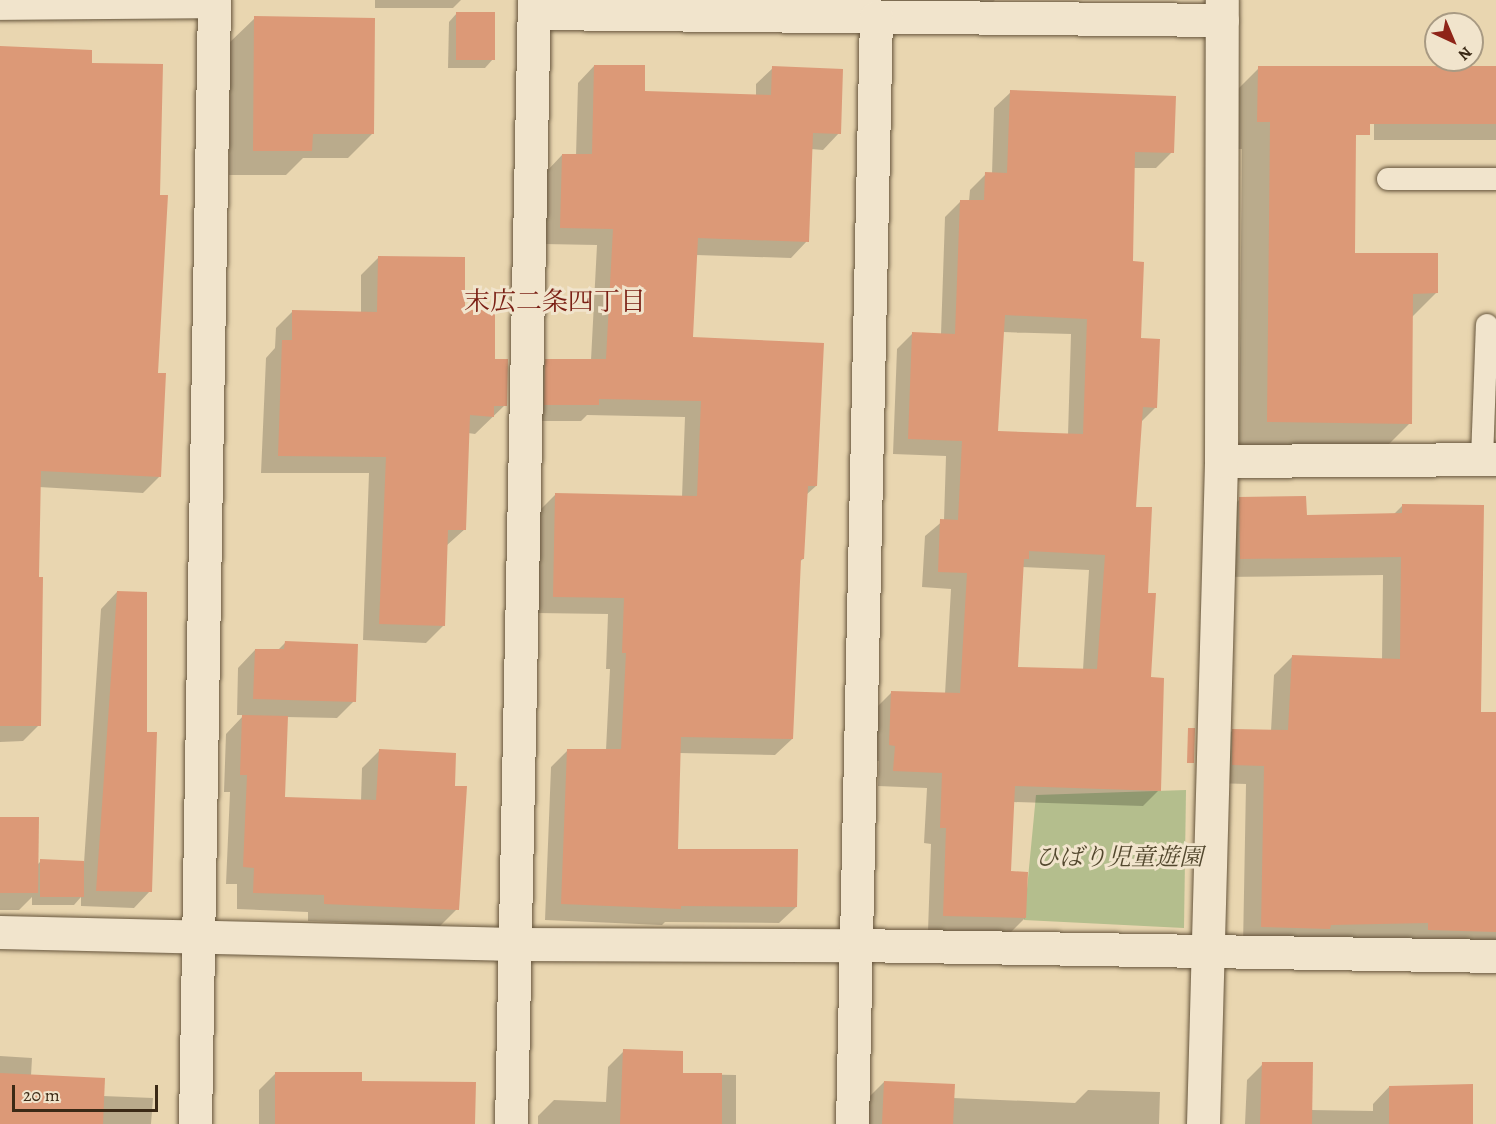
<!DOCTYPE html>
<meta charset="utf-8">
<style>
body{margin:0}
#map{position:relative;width:1496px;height:1124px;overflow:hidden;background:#e9d6b0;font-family:Alegreya,"Noto Serif JP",serif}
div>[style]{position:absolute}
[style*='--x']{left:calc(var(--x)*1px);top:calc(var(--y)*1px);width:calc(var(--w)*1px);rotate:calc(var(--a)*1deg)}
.green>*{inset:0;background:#b4be8d}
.shadow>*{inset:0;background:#0003}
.building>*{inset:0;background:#dc9977}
.roads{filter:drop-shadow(0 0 2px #66553c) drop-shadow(0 0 2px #66553c)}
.service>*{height:22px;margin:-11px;padding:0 11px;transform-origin:11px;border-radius:11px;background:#f1e4cc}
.minor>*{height:33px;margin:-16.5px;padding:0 16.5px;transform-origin:16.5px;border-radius:16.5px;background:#f1e4cc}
span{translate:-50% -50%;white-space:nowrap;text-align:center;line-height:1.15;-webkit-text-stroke:6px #f1e4cc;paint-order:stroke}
.park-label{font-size:24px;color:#53482e;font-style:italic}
.neighbourhood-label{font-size:26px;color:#7a1f14}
.north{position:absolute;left:1424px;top:12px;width:60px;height:60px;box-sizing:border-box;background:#f1e4cc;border:2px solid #a89a83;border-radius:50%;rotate:136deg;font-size:16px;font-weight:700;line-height:24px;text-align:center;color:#3b2a16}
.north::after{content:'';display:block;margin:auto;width:21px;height:27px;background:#8f2418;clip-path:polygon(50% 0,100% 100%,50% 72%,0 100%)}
.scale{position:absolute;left:12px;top:1085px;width:146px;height:27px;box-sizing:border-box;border:3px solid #3b2a16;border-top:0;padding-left:8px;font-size:18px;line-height:21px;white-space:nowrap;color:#3b2a16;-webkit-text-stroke:4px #f1e4cc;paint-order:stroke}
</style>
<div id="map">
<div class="green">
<i style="clip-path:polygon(1186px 790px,1184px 928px,1024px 920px,1036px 795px)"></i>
</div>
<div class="shadow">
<i style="clip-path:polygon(375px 0,461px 0,453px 8px,375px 8px)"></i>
<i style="clip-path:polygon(845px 0,995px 0,992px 3px)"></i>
<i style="clip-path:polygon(457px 13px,493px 59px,485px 68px,448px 68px,449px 22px)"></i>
<i style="clip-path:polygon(255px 18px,372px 134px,348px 158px,303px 158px,286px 175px,229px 175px,230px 42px)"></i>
<i style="clip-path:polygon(0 48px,90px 64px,157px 374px,159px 477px,143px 493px,39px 487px,39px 725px,23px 741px,0 742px)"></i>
<i style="clip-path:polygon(594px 66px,643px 92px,756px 96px,756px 84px,773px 68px,839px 133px,823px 150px,811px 149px,807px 241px,791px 258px,696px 255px,691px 339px,816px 486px,806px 495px,803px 559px,799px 562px,792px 739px,775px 755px,679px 753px,677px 850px,796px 907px,779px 923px,665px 922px,662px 925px,545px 920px,551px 767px,568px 750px,606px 750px,610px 669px,606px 669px,608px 614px,537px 613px,539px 511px,556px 494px,682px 497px,685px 417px,587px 415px,581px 421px,529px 421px,529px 377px,546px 360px,591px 360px,597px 245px,544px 244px,546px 172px,562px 155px,576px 156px,578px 83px)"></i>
<i style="clip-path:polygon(1259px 68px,1353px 255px,1436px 293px,1411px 318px,1410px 423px,1382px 451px,1239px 450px,1242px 149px,1230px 149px,1231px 96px)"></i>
<i style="clip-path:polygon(1496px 68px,1496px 140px,1374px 140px,1374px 85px)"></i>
<i style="clip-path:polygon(evenodd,1011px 92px,1172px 152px,1156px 168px,1133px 168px,1131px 263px,1140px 340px,1156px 407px,1140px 423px,1134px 508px,1147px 594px,1149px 679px,1159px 790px,1143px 806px,1013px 802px,1009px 872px,1025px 918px,1009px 934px,928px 931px,931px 844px,924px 843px,927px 788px,878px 786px,879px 761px,874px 761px,876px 708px,892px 692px,945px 694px,951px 589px,922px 587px,925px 536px,944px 520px,946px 456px,893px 454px,897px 349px,913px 333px,941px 334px,945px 217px,961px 201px,969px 201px,970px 190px,986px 174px,992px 174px,994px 108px,1011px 92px,1003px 332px,1071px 334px,1068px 435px,996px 432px,1003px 332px,1011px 92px,1022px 567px,1089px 570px,1083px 670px,1016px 669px,1022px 567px)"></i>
<i style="clip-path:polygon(378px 258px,464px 311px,494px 360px,505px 405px,475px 434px,468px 433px,465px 529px,446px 546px,443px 626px,426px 643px,363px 640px,369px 473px,261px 473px,266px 358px,275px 348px,276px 328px,293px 311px,361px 313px,361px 275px)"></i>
<i style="clip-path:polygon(1240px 499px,1305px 517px,1393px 515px,1403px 505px,1479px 713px,1496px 714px,1496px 950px,1243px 946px,1246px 784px,1213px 783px,1214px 749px,1233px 730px,1271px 731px,1274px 675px,1293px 656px,1382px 660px,1383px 575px,1222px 577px,1221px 518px)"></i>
<i style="clip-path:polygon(117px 592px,145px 733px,150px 891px,134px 908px,81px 906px,81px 897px,74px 905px,32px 905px,32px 897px,19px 910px,0 910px,0 818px,37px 865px,41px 861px,84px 863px,101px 609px)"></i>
<i style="clip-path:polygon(285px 643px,354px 701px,337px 718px,286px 717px,284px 798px,361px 801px,362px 768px,379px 751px,453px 787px,457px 909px,440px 926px,308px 921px,308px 912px,237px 909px,237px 884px,226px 884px,230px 792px,224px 792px,226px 734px,244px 715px,237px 715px,238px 668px,255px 650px,277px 651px)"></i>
<i style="clip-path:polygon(624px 1051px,681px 1074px,736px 1075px,736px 1124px,538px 1124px,538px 1116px,554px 1100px,606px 1102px,608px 1067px)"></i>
<i style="clip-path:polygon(0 1056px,32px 1058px,31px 1076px,103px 1096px,153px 1098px,151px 1124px,0 1124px)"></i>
<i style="clip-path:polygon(1263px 1064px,1311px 1110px,1373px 1111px,1373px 1104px,1389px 1087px,1471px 1124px,1245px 1124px,1247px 1080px)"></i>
<i style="clip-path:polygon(276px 1073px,360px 1083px,474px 1124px,259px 1124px,259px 1090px)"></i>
<i style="clip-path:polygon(884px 1082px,953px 1098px,1075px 1103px,1088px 1090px,1160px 1092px,1159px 1124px,866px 1124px,867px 1099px)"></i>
</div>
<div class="building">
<i style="clip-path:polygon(456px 12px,495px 12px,495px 60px,456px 60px)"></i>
<i style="clip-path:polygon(254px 16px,375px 18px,374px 134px,313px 134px,312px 151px,253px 151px)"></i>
<i style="clip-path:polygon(0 46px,92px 50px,92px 63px,163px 64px,160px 195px,168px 195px,158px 373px,166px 373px,161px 477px,41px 471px,39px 577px,43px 577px,41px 726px,0 726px)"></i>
<i style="clip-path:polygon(594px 65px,645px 65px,645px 91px,771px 95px,772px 66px,843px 69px,841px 134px,813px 133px,809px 242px,698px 238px,693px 337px,824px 343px,817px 486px,808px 486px,804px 559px,801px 559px,793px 739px,681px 737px,678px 849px,798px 849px,797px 907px,681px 906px,681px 909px,561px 904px,567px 749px,621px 749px,626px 653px,622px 653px,624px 598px,553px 597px,555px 493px,697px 496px,701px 401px,599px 399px,599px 405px,544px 405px,545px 359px,606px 359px,613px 229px,560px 228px,562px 154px,592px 154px)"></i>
<i style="clip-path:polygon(1258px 66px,1496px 66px,1496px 124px,1370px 124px,1370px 135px,1356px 135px,1355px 253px,1438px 253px,1438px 293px,1413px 294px,1412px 424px,1267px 422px,1270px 122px,1257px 122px)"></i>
<i style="clip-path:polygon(evenodd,1010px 90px,1176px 96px,1174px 153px,1135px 152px,1133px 261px,1144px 262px,1141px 338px,1160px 339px,1157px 408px,1143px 407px,1136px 507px,1152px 507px,1148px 593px,1156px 593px,1151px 677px,1164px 678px,1161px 791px,1015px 786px,1011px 871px,1028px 872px,1026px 918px,943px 916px,946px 828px,940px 828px,942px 773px,893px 771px,895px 746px,889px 745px,891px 691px,960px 693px,967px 573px,938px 572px,940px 519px,958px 520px,962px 441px,908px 439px,912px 332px,955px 334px,960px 200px,984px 200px,985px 172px,1007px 173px,1010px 90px,1005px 315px,1087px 319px,1083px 434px,998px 431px,1005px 315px,1010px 90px,1029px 551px,1105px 555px,1097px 669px,1018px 667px,1024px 559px,1029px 559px,1029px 551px)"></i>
<i style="clip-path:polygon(378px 256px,465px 257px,465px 310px,495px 310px,495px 359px,508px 359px,507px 406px,494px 406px,494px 417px,470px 415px,466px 530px,448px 530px,445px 626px,379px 624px,386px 457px,278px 456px,282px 340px,292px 340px,292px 310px,377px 312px)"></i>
<i style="clip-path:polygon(1306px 496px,1307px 515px,1402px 513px,1402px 504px,1484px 505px,1481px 712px,1496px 712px,1496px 932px,1428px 930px,1428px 923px,1331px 925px,1330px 929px,1261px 927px,1264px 766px,1232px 765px,1232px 729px,1288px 730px,1292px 655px,1400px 659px,1401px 557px,1240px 559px,1239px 497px)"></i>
<i style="clip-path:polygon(117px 591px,147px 592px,147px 732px,157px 732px,152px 892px,96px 891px)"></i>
<i style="clip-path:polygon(285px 641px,358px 644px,356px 702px,253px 699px,255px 649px,284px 649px)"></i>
<i style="clip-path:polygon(242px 715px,288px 716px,285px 797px,376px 800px,379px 749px,456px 753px,455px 786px,467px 786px,459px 910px,324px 904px,324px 895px,253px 893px,254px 868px,243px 867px,247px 775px,240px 775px)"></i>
<i style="clip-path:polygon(1188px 728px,1195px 728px,1194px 763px,1187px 763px)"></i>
<i style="clip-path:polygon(0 817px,39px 817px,38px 893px,0 893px)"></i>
<i style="clip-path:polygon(40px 859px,84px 861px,84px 897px,40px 897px)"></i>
<i style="clip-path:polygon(623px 1049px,683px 1051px,683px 1073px,722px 1073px,722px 1124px,620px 1124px)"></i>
<i style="clip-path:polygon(1262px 1062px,1313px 1062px,1312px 1124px,1260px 1124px)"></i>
<i style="clip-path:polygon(275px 1072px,362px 1072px,362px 1081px,476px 1082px,475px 1124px,275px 1124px)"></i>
<i style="clip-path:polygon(0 1073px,105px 1078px,103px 1124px,0 1124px)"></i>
<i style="clip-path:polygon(884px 1081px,955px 1084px,953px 1124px,882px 1124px)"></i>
<i style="clip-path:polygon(1473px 1084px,1473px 1124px,1389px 1124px,1389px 1086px)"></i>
</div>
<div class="roads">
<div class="service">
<i style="--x:1388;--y:179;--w:108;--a:0"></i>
<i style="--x:1482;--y:459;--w:134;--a:-87.9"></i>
</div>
<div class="minor">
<i style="--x:0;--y:3;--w:214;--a:-0.5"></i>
<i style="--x:534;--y:13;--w:688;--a:0.58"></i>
<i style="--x:1221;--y:461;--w:275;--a:-0.4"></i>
<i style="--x:0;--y:932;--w:514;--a:1.34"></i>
<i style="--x:514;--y:944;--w:341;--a:0.2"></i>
<i style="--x:855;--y:945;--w:641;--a:0.98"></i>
<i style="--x:195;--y:1124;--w:1124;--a:-89.03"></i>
<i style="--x:511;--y:1124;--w:1124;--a:-88.83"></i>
<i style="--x:852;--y:1124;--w:1107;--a:-88.76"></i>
<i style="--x:1203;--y:1124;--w:663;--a:-88.44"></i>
<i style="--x:1221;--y:461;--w:461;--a:-89.9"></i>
</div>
</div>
<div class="park-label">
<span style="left:1119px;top:858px">ひばり児童遊園</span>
</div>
<div class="neighbourhood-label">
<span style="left:555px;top:302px">末広二条四丁目</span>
</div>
<div class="north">N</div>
<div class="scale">20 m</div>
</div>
